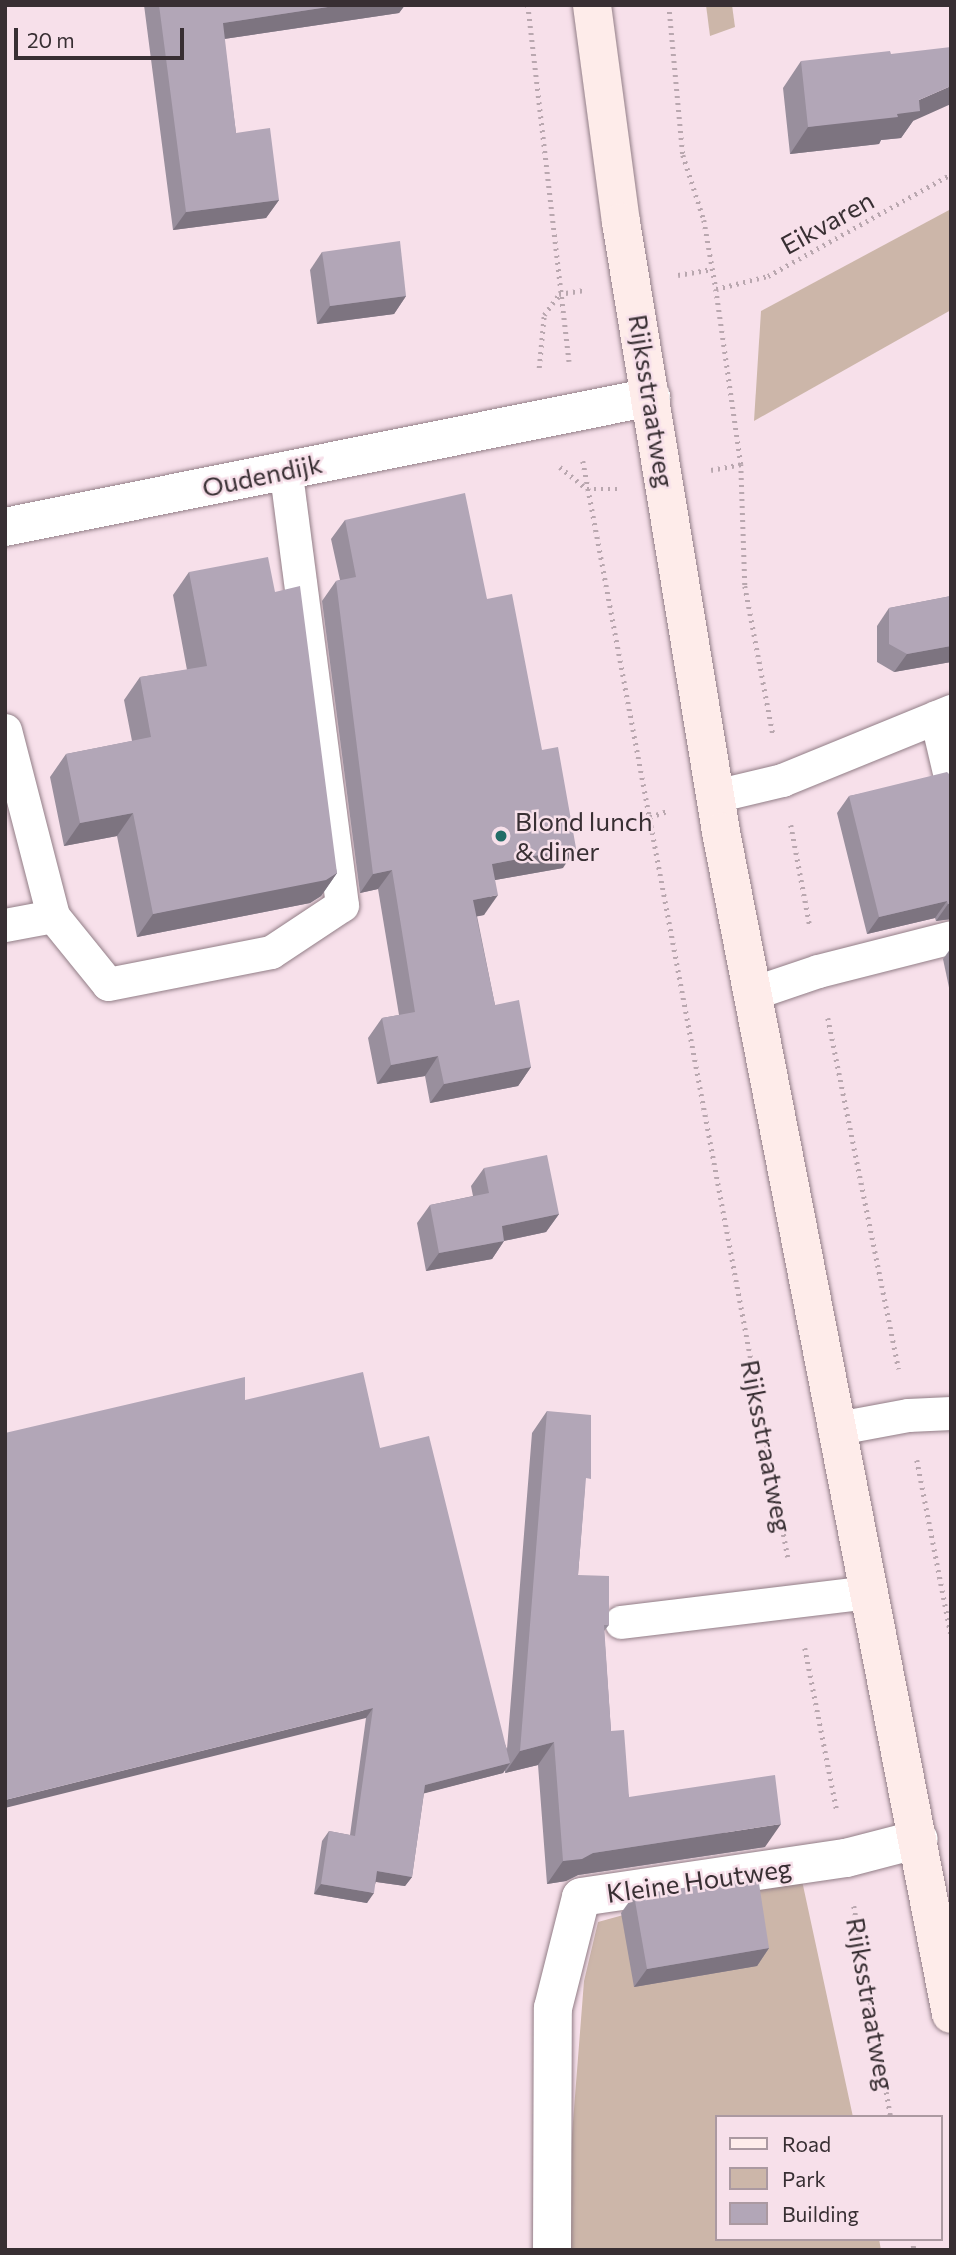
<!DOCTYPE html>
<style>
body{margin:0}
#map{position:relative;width:956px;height:2255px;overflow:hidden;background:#f7e0ea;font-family:Commissioner,sans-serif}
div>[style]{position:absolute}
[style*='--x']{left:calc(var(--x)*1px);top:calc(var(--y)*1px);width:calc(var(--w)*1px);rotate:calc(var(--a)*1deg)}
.green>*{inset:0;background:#ccb6a9}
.path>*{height:4.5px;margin-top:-2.25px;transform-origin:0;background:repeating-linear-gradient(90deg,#b9a7af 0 2px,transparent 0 7px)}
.roads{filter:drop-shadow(0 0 2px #927e87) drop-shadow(0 0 2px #927e87)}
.lane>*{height:33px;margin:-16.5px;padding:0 16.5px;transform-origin:16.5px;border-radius:16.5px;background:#fff}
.street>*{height:38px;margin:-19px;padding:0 19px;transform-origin:19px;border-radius:19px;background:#fff}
.secondary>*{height:38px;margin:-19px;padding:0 19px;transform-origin:19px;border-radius:19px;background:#feecea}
.wall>*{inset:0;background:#998f9d}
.shaded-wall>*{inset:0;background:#7d7480}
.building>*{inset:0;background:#b2a6b7}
.dots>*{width:19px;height:19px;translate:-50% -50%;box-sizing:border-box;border:4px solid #f7e0ea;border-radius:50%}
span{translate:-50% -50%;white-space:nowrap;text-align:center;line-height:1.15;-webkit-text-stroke:5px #f7e0ea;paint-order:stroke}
.street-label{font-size:26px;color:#382f33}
.poi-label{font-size:26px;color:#382f33}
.left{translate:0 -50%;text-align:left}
.frame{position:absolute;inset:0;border:7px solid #382f33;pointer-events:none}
.legend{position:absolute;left:715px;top:2115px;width:228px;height:126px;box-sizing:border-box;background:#f7e0ea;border:2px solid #ab99a1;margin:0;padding:9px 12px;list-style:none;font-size:21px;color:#382f33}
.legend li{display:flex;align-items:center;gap:14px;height:35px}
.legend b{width:35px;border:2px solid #ab99a1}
.scale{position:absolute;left:14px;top:28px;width:170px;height:32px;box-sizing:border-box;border:4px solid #382f33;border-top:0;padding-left:9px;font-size:21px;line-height:24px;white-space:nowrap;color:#382f33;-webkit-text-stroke:5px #f7e0ea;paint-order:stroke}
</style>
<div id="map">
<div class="green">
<i style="clip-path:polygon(706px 5px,732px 5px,735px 27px,710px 36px)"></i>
<i style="clip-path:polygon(951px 209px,951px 310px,754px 421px,761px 311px)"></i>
<i style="clip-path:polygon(801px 1876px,853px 2117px,716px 2117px,716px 2239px,879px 2239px,881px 2250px,563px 2250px,584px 1981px,598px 1922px,703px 1893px)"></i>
</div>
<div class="path">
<i style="--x:528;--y:5;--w:359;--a:83.4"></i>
<i style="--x:669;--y:5;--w:151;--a:84.7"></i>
<i style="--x:683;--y:155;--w:68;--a:72.1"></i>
<i style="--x:704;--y:220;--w:70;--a:80.1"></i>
<i style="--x:716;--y:289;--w:177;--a:81.9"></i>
<i style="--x:741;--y:464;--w:122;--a:88.1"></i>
<i style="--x:745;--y:586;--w:151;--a:79.3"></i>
<i style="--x:678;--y:275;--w:35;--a:-10"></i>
<i style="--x:716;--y:289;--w:54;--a:-14"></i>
<i style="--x:768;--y:276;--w:210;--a:-29.1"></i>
<i style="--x:539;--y:368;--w:53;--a:-84.6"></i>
<i style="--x:544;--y:315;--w:26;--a:-54"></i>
<i style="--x:559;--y:294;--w:24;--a:-9"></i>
<i style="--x:583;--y:461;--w:1115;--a:79.41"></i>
<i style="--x:560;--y:467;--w:35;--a:39"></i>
<i style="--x:587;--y:489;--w:30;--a:0"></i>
<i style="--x:711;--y:470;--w:31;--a:-11"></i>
<i style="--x:650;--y:817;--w:18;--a:-19"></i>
<i style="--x:791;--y:825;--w:104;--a:79.4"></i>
<i style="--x:828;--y:1018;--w:358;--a:78.6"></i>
<i style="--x:917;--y:1460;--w:178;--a:79"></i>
<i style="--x:805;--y:1648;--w:166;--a:78.9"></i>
<i style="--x:854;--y:1906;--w:214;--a:80.1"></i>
<i style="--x:913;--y:2239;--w:11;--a:85"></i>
</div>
<div class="roads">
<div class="lane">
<i style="--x:936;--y:717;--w:66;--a:76.8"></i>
<i style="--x:5;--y:730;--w:192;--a:75.5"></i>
<i style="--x:53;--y:916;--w:49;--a:169.4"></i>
<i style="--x:715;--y:796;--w:69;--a:-13.4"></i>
<i style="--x:782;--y:780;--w:183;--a:-22.2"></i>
<i style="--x:53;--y:916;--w:87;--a:51"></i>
<i style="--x:108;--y:984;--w:166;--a:-11.1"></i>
<i style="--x:271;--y:952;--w:85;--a:-33.5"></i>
<i style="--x:342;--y:905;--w:437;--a:-97.4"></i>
<i style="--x:753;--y:993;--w:69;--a:-18.7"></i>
<i style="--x:818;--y:971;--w:137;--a:-14.3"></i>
<i style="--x:838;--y:1428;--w:71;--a:-10.5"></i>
<i style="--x:908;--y:1415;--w:43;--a:-2.7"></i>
<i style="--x:621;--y:1622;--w:251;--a:-6.9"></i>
</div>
<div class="street">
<i style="--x:5;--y:527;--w:659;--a:-11.38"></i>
<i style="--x:552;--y:2250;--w:242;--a:-89.8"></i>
<i style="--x:553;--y:2008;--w:114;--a:-75.8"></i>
<i style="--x:581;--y:1897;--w:268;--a:-8.4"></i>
<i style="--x:846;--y:1858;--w:75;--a:-14.6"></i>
</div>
<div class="secondary">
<i style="--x:592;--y:5;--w:219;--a:82.4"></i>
<i style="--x:621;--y:222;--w:618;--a:80.69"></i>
<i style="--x:721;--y:832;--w:1204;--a:78.99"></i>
</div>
</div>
<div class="wall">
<i style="clip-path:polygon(144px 5px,405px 5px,399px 13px,224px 39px,236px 133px,279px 200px,266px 218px,173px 230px)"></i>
<i style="clip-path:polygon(801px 61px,913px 121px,901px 138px,881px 140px,879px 144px,790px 154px,783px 88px)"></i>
<i style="clip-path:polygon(322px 252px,406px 296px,394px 314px,317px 324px,310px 270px)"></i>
<i style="clip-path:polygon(345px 520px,487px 599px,563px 868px,495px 880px,484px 915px,477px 916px,495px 1005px,531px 1067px,518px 1086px,430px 1103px,425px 1076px,377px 1084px,368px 1038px,382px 1018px,399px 1015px,378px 889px,360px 893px,322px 601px,336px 581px,340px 580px,331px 539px)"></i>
<i style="clip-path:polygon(189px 572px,275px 592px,337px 873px,321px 896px,310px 903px,137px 937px,117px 836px,64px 846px,50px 777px,66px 754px,132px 741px,124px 700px,140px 677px,187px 670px,173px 595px)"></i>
<i style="clip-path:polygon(951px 596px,951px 662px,894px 672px,877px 662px,877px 626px,889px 608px)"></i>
<i style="clip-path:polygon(951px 776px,951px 919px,936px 921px,935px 918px,867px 934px,837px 813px,849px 796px)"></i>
<i style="clip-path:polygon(951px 948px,951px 997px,943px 959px)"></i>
<i style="clip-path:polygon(484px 1168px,559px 1214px,546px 1232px,504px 1241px,492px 1259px,426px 1271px,417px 1223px,430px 1205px,473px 1196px,471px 1186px)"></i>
<i style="clip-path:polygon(245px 1400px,380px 1448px,507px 1749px,532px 1433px,547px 1411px,585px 1486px,578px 1575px,609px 1625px,604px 1631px,611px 1731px,629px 1797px,765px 1847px,578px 1875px,566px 1881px,547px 1884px,538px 1765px,505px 1773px,505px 1770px,503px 1773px,424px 1793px,412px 1877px,405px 1886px,376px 1882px,367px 1903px,314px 1894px,322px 1841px,329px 1831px,350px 1835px,366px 1718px)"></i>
<i style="clip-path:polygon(634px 1895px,769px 1948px,757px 1966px,634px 1987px,621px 1913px)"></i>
</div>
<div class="shaded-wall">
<i style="clip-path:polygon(341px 5px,405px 5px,399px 13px,210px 41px,223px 23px)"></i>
<i style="clip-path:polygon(951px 86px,951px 104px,913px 121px,901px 138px,881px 140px,879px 144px,790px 154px,808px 127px,897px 114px,919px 100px)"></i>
<i style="clip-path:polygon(279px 200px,266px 218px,173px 230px,186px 212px)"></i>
<i style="clip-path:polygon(406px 296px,394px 314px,317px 324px,330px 306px)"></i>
<i style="clip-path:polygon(951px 646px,951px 662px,894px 672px,907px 654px)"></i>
<i style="clip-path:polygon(133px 813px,117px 836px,64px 846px,80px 823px)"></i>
<i style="clip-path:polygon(576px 848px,563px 868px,478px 883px,492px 864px)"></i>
<i style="clip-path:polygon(392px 870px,378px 889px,360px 893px,373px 874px)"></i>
<i style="clip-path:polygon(337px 873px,321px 896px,310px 903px,137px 937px,153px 914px)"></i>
<i style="clip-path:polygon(498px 895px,484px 915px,460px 920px,473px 900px)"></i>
<i style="clip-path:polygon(947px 901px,935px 918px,867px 934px,879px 917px)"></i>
<i style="clip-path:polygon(951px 903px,951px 919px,936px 921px,948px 904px)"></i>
<i style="clip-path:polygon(438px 1056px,425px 1076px,377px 1084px,391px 1065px)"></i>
<i style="clip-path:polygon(531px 1067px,518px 1086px,430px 1103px,444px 1084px)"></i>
<i style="clip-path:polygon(559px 1214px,546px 1232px,489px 1244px,502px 1226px)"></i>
<i style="clip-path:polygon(504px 1241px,492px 1259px,426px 1271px,439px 1253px)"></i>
<i style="clip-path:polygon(373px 1708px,366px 1718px,5px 1808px,5px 1800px)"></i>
<i style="clip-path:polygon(554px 1742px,538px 1765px,505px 1773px,520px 1751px)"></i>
<i style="clip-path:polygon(510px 1763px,503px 1773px,418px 1795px,425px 1785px)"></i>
<i style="clip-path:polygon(781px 1824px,765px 1847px,578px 1875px,566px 1881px,547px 1884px,563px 1861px,593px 1853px)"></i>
<i style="clip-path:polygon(377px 1871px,412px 1877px,405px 1886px,370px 1881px)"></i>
<i style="clip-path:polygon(321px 1884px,374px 1893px,367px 1903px,314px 1894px)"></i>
<i style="clip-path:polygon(769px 1948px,757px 1966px,634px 1987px,647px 1969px)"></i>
</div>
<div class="building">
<i style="clip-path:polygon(159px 5px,341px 5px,223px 23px,236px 133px,270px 128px,279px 200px,186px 212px)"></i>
<i style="clip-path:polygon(951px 47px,951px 86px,919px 100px,920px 111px,897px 114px,898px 117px,808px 127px,801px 61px,890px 51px,891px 54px)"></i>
<i style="clip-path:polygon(400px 241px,406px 296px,330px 306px,322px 252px)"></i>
<i style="clip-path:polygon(465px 493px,487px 599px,512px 594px,542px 750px,558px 747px,576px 848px,492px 864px,498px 895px,473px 900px,495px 1005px,519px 1000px,531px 1067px,444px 1084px,438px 1056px,391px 1065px,382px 1018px,415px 1012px,392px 870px,373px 874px,336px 581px,356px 577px,345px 520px)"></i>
<i style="clip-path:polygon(268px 557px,275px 592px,300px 586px,337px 873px,326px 880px,153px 914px,133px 813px,80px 823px,66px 754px,151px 737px,140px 677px,207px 666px,189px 572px)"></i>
<i style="clip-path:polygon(951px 596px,951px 646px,907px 654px,889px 644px,889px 608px)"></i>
<i style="clip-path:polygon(947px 772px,951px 776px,951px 903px,948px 904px,947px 901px,879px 917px,849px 796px)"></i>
<i style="clip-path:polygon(547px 1155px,559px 1214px,502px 1226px,504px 1241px,439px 1253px,430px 1205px,489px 1193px,484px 1168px)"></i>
<i style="clip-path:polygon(363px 1372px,380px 1448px,429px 1436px,510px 1763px,425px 1785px,412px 1877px,377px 1871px,374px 1893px,321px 1884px,329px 1831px,355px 1836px,373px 1708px,5px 1800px,5px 1433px,245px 1377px,245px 1400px)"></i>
<i style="clip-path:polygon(547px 1411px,591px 1415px,591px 1479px,586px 1478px,578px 1575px,609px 1576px,609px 1625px,604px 1625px,611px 1731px,624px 1730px,629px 1797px,775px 1775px,781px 1824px,593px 1853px,582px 1859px,563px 1861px,554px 1742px,520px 1751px)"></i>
<i style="clip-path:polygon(758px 1877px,769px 1948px,647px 1969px,634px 1895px)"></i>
</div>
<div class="dots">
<i style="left:501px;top:836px;background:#236d67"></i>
</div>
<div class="street-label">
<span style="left:827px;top:222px;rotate:-29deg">Eikvaren</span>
<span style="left:652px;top:401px;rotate:81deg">Rijksstraatweg</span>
<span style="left:262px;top:475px;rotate:-12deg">Oudendijk</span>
<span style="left:767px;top:1446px;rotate:79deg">Rijksstraatweg</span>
<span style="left:699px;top:1880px;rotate:-8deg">Kleine Houtweg</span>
<span style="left:871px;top:2004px;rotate:80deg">Rijksstraatweg</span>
</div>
<div class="poi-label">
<span class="left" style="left:515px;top:836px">Blond lunch<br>&amp; diner</span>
</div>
<div class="frame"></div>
<ul class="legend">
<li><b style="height:9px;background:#feecea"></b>Road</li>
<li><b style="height:19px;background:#ccb6a9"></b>Park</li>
<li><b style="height:19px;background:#b2a6b7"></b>Building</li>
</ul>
<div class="scale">20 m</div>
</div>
